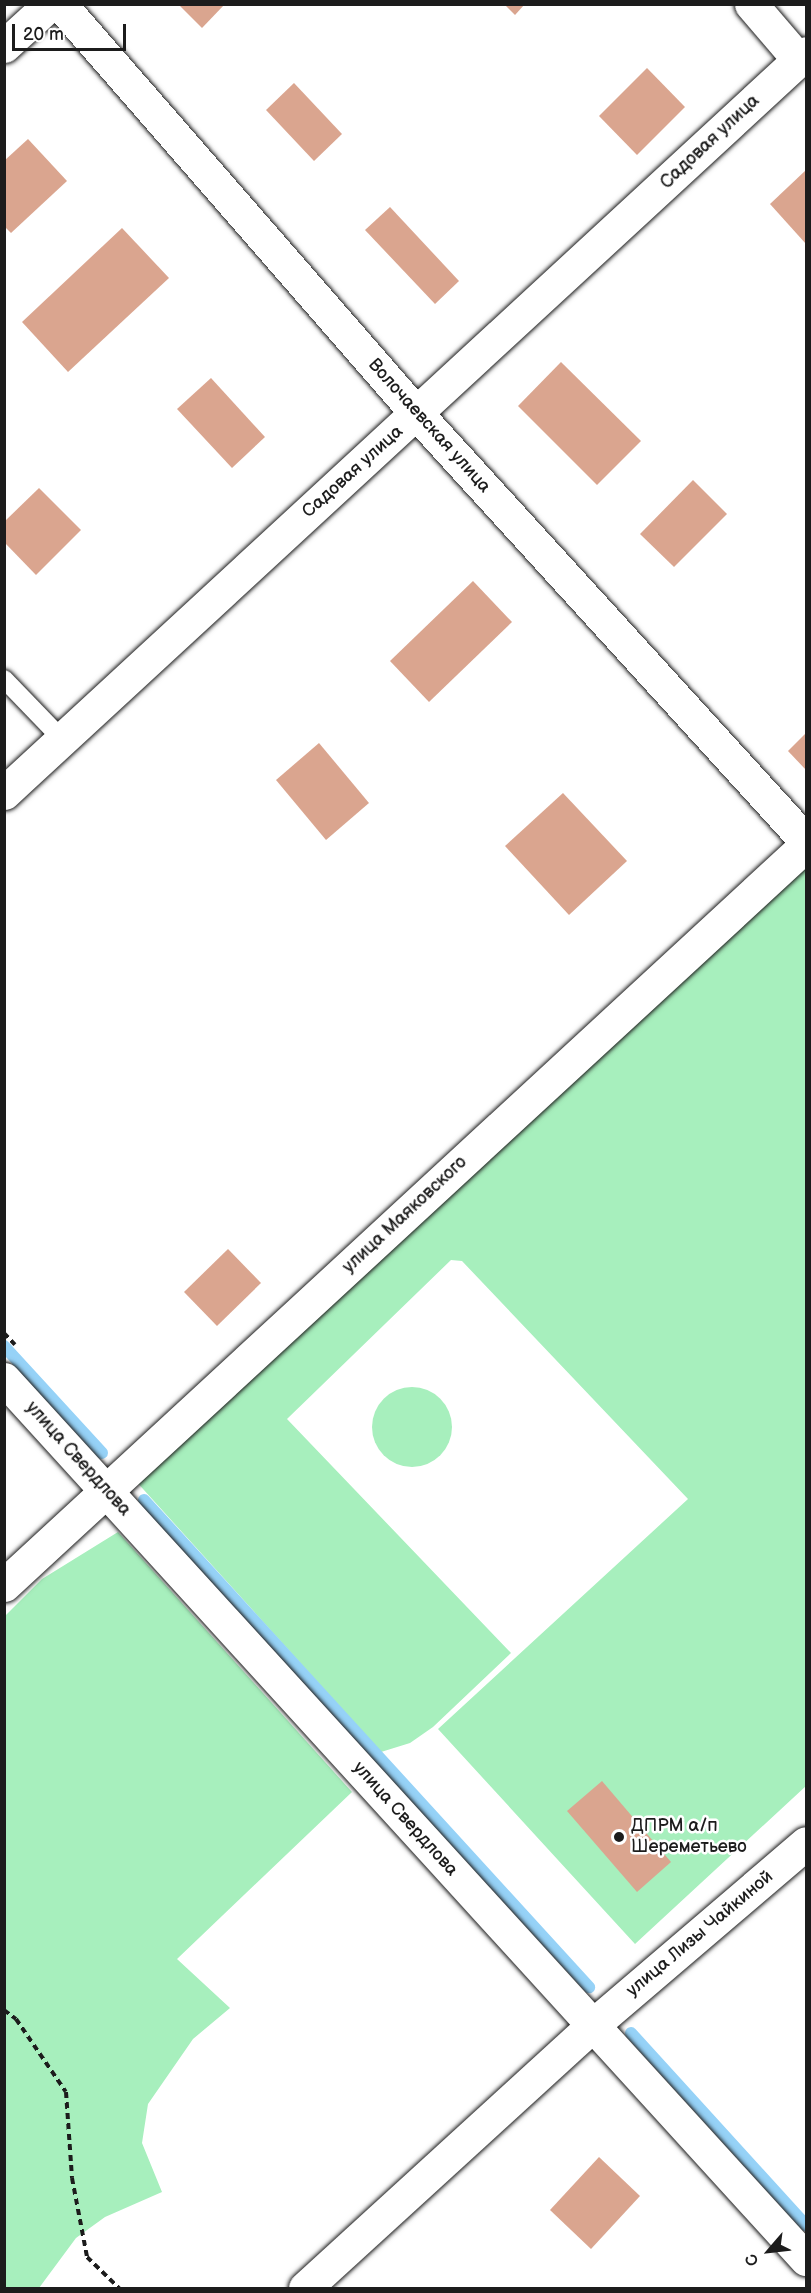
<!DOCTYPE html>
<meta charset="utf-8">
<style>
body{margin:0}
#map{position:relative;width:811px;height:2293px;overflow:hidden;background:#fff;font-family:"Balsamiq Sans",sans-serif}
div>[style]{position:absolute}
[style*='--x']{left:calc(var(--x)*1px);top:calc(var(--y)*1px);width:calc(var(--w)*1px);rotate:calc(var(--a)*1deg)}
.green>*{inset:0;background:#a7efbd}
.round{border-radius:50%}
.stream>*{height:12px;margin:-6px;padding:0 6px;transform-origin:6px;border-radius:6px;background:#96d2f7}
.building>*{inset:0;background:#daa58f}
.path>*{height:4px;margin-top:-2px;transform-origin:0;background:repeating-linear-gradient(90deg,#1c1c1c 0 6px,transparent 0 10.5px)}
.roads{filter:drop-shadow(0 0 2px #1c1c1c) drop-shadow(0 0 2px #1c1c1c)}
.service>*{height:18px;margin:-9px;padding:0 9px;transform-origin:9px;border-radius:9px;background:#fff}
.minor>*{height:33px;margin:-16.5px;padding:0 16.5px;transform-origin:16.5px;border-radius:16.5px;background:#fff}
.tertiary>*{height:33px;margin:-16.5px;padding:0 16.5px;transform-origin:16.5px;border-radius:16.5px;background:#fff}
.dots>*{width:16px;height:16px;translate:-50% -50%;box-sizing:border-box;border:3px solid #fff;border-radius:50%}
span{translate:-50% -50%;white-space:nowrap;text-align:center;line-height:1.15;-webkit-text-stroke:5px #fff;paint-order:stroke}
.street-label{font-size:18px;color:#1c1c1c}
.poi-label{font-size:18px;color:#1c1c1c}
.left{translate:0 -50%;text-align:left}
.frame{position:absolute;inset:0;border:6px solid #1c1c1c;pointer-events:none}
.north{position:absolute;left:739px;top:2221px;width:60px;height:60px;-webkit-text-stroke:4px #fff;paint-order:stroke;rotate:242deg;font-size:16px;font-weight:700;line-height:24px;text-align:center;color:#1c1c1c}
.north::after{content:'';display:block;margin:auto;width:21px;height:27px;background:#1c1c1c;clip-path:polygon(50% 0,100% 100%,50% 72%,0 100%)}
.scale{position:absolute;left:12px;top:24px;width:114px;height:27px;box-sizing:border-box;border:3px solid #1c1c1c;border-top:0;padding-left:8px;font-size:18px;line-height:21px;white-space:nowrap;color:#1c1c1c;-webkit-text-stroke:4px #fff;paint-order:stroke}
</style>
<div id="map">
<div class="green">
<i style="clip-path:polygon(806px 863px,806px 1786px,635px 1944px,438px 1729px,688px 1499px,462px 1261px,451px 1260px,287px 1419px,511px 1653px,433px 1727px,410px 1743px,381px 1752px,134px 1479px)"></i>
<i class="round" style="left:372px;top:1387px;width:80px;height:80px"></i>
<i style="clip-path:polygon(118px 1532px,352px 1792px,177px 1959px,230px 2008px,193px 2039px,148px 2104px,142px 2143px,162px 2192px,105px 2217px,76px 2238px,39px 2288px,5px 2288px,5px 1616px,42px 1579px)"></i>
</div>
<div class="stream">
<i style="--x:4;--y:1346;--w:145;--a:47.5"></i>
<i style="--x:144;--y:1500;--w:660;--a:47.58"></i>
<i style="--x:631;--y:2033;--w:260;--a:47.7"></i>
</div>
<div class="building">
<i style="clip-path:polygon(178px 4px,225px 4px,202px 28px)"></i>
<i style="clip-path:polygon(504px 4px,525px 4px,515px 15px)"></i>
<i style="clip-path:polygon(647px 68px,685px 107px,637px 155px,599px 116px)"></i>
<i style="clip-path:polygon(294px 83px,342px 134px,314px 161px,266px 110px)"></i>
<i style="clip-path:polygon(28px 139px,67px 181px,11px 233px,4px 226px,4px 161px)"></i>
<i style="clip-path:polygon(806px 170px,806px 244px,770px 204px)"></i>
<i style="clip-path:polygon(390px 207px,459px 281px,435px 304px,365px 230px)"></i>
<i style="clip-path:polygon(122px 228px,169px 278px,68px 372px,22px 322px)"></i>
<i style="clip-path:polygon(561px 362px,641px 441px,597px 485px,518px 406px)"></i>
<i style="clip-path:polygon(211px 378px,265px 437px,232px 468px,177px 409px)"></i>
<i style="clip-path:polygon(693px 480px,727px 514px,674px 567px,640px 534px)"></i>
<i style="clip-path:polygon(39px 488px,81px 530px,36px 575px,4px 542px,4px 522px)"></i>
<i style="clip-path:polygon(473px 581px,512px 622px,429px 702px,390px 661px)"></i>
<i style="clip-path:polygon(806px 733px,806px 770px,788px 751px)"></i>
<i style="clip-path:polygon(319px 743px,369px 803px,326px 840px,276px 780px)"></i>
<i style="clip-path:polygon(563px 793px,627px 861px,569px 915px,505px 846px)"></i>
<i style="clip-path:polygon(228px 1249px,261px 1283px,217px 1326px,184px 1292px)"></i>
<i style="clip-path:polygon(602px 1781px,671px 1862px,637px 1892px,567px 1811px)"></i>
<i style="clip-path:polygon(599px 2157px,640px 2196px,591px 2249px,550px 2210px)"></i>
</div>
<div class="path">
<i style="--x:4;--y:1333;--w:16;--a:47"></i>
<i style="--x:4;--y:2010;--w:15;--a:37"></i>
<i style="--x:16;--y:2019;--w:88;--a:55.6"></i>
<i style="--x:66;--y:2092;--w:86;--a:86"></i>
<i style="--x:72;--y:2178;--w:80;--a:79.2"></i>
<i style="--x:87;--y:2257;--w:45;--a:44.1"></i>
</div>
<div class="roads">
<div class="service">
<i style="--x:4;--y:679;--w:83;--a:46"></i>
</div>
<div class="minor">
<i style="--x:60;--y:4;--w:544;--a:48.95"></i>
<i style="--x:417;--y:414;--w:578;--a:47.67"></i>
<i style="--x:751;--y:4;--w:74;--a:49.4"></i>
<i style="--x:4;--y:46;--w:62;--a:-42.4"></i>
<i style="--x:4;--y:793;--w:1091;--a:-42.7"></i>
<i style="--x:4;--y:1585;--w:1091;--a:-42.7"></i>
<i style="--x:305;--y:2288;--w:390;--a:-42.4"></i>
<i style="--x:593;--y:2025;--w:280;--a:-40.5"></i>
</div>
<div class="tertiary">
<i style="--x:4;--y:1379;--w:1191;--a:47.66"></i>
</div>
</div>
<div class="dots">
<i style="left:619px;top:1837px;background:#1c1c1c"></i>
</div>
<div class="street-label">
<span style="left:710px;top:142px;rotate:-43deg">Садовая улица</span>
<span style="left:429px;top:426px;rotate:48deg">Волочаевская улица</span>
<span style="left:353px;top:472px;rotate:-42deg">Садовая улица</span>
<span style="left:405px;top:1215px;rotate:-43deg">улица Маяковского</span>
<span style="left:78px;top:1459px;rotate:48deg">улица Свердлова</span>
<span style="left:405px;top:1819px;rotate:48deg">улица Свердлова</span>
<span style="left:700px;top:1934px;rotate:-40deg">улица Лизы Чайкиной</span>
</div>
<div class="poi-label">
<span class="left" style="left:631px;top:1837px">ДПРМ а/п<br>Шереметьево</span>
</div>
<div class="frame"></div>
<div class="north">С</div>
<div class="scale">20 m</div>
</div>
